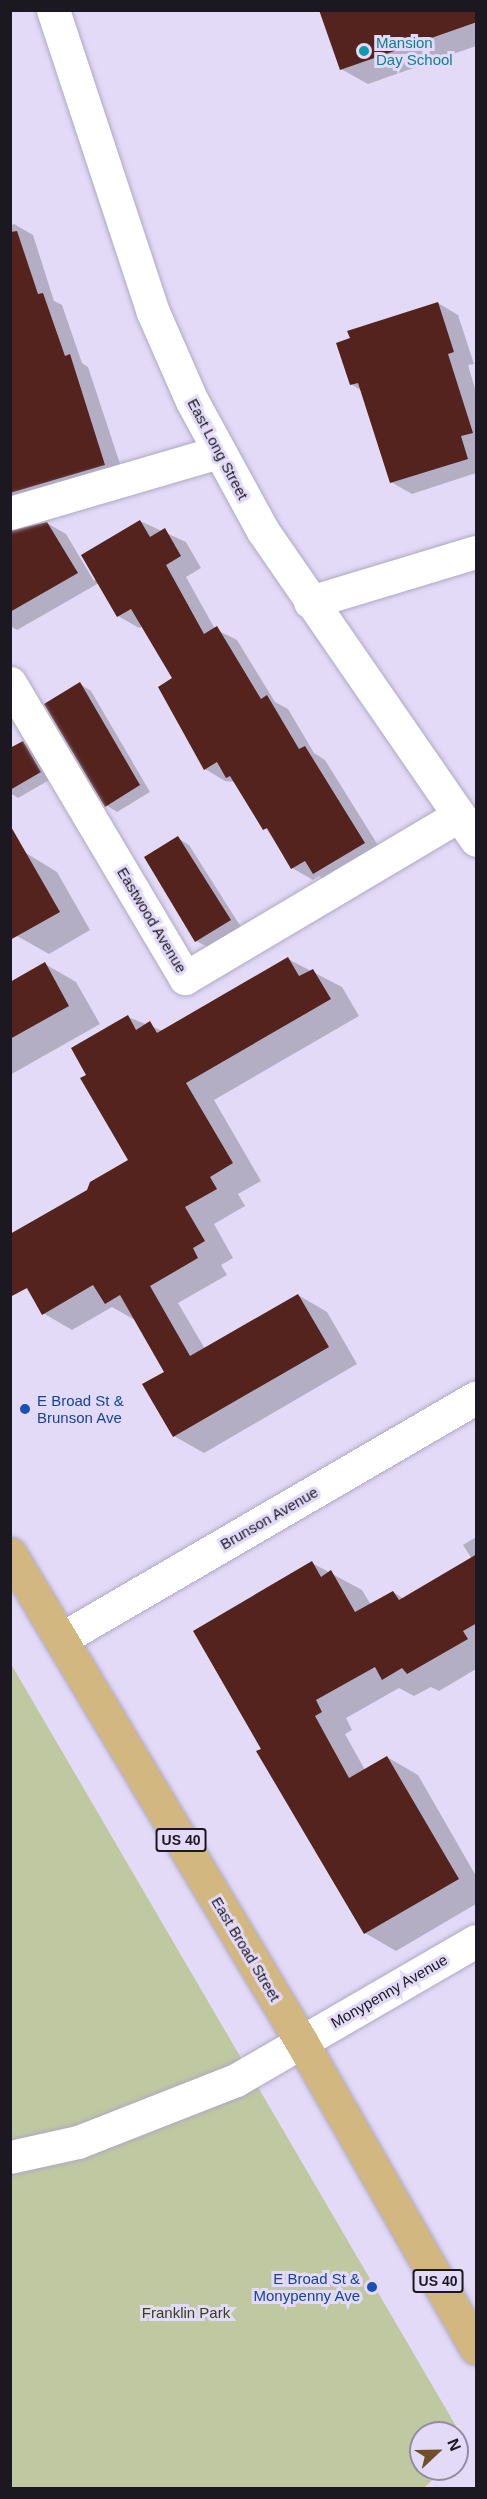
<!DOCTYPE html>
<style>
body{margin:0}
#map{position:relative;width:487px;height:2499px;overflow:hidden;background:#e2daf7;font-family:Helvetica,sans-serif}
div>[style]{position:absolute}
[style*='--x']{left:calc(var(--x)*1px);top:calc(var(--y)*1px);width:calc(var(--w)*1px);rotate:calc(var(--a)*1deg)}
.green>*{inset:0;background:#c0c8a1}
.shadow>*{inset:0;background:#0003}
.building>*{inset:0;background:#54231e}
.roads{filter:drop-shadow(0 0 2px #afa8c3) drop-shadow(0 0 2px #afa8c3)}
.minor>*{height:33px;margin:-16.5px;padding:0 16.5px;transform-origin:16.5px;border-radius:16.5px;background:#fff}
.major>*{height:33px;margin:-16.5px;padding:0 16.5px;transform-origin:16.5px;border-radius:16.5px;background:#d2b781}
.dots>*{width:16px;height:16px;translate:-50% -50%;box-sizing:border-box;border:3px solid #e2daf7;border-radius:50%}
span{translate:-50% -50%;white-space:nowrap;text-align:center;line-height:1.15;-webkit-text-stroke:6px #e2daf7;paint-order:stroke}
.shield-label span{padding:2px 4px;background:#e2daf7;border:2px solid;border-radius:4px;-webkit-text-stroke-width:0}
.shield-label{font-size:14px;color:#1b1822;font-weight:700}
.culture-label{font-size:15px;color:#0d838f}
.left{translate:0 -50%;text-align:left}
.street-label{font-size:15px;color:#1b1822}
.transit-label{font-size:15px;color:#164399}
.right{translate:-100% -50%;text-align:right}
.park-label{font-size:15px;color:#383e15}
.frame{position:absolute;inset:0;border:12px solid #1b1822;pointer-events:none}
.north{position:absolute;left:409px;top:2421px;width:60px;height:60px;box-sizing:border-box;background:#e2daf7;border:2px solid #928ca2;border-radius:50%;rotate:68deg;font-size:16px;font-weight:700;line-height:24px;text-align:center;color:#1b1822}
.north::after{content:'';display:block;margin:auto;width:21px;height:27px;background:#705026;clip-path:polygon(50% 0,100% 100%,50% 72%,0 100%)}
</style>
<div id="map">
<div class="green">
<i style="clip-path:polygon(11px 1664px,467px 2445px,457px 2456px,457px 2433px,421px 2433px,421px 2469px,444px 2469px,424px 2488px,11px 2488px)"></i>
</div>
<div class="shadow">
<i style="clip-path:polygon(476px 10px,476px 46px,368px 84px,341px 69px)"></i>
<i style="clip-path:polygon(14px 224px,33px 235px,54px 301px,62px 305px,82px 363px,88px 367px,124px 476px,15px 511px,10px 529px,10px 226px)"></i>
<i style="clip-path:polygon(438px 303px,458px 315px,474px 364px,468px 365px,476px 392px,476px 473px,412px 494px,391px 482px,362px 391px,351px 384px)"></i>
<i style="clip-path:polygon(140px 521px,186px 542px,201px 568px,186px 577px,215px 629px,237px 640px,275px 702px,288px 709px,314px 753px,325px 760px,384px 855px,334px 885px,319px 876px,313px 880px,292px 868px,236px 782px,225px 781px,205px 769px,174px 679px,143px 626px,139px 628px,118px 616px,99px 583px,17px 630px,10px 626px,10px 530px,47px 523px,66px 534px,94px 581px)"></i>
<i style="clip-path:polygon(80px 684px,91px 691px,150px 792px,117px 812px,106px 805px)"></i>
<i style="clip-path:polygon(23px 743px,34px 749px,51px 779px,18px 798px,10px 793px,10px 750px)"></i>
<i style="clip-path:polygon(178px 838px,189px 845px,241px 927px,208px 947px,196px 941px)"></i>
<i style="clip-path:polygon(26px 853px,57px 872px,90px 930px,49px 954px,17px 936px)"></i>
<i style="clip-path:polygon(288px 959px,342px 987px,359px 1016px,214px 1100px,261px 1181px,238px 1194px,245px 1206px,214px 1224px,233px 1258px,221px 1265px,227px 1275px,178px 1303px,205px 1349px,298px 1295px,327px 1312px,357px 1364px,204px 1453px,174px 1436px,166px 1372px,135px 1320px,112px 1307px,72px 1330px,43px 1313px,10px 1264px,88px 1191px,130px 1161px,88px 1076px,128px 1017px,163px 1031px)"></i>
<i style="clip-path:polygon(45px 964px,76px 982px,100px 1024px,10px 1075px,10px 984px)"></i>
<i style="clip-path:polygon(476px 1537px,476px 1669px,439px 1691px,431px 1687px,414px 1696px,399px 1688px,346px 1718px,352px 1730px,345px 1734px,365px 1770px,387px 1757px,418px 1775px,476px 1876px,476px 1904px,396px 1951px,365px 1933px,258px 1752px,263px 1749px,312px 1563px,362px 1590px,371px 1605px,393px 1592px,404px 1599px,472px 1559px,463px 1545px)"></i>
</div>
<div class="building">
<i style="clip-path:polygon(319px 10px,477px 10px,477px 22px,340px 70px)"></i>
<i style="clip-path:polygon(17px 231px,38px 294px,43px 293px,65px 356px,70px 354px,105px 465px,10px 493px,10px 232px)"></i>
<i style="clip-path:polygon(438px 302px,454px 352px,448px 354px,473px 433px,461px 436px,468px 459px,390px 483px,358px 383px,350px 385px,336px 343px,350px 338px,347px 331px)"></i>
<i style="clip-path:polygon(140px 520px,150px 537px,165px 528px,181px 556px,166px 565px,204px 634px,217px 626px,261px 699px,267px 695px,299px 749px,305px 746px,365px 843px,313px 874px,305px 861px,291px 869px,267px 828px,263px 830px,230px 776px,226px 778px,217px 762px,204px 770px,158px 687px,172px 678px,131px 609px,117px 617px,81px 555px)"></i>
<i style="clip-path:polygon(47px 522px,78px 573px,10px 612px,10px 531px)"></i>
<i style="clip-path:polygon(80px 682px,140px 785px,105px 807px,44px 704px)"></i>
<i style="clip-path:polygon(23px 741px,41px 772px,10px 790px,10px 748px)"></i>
<i style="clip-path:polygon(10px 825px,60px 912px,10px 940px)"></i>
<i style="clip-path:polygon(178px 836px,231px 920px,195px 942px,144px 857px)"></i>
<i style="clip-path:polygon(288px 957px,299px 976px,313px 969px,331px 999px,186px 1083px,233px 1163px,210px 1177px,217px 1189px,185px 1207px,205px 1241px,193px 1248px,198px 1258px,150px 1286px,190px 1356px,298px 1294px,329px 1347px,173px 1437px,142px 1384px,164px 1372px,120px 1295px,105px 1304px,93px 1285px,42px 1315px,27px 1288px,10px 1297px,10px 1234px,87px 1190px,90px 1182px,128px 1160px,80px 1078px,86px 1075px,71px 1048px,128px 1015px,136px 1030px,150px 1021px,157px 1033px)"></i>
<i style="clip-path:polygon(45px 962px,69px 1006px,10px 1039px,10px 982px)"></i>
<i style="clip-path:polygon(477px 1554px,477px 1623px,463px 1631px,468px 1639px,407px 1674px,402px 1668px,382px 1680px,375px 1667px,316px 1700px,322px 1712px,315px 1716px,349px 1778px,387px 1756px,459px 1879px,364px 1934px,256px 1751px,261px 1749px,193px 1631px,312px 1561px,321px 1577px,331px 1570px,355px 1612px,393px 1591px,399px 1600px)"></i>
</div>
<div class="roads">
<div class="minor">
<i style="--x:53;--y:10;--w:316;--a:71.7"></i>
<i style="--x:152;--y:310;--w:99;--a:66.3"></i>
<i style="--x:192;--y:401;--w:148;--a:61.4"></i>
<i style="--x:263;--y:531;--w:375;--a:55.4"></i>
<i style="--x:10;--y:513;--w:217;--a:-16.3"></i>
<i style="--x:310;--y:602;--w:173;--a:-16.8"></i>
<i style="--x:10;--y:683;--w:343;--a:59.3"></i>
<i style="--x:185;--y:978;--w:319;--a:-30.7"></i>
<i style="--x:61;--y:1639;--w:480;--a:-30.2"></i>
<i style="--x:10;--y:2157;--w:70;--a:-12.4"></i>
<i style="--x:78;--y:2142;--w:170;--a:-21.4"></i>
<i style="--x:236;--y:2080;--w:277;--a:-30.1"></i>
</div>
<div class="major">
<i style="--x:10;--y:1554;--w:567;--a:59.14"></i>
<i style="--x:301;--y:2041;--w:353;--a:60.3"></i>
</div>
</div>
<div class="dots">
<i style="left:364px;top:51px;background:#0f9aa8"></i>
<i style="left:25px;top:1409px;background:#1a4fb4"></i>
<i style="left:372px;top:2287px;background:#1a4fb4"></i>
</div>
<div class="shield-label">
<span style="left:181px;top:1840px">US 40</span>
<span style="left:438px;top:2281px">US 40</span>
</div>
<div class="culture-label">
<span class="left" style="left:376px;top:51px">Mansion<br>Day School</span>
</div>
<div class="street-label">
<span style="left:218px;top:449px;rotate:62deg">East Long Street</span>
<span style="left:152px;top:920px;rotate:59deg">Eastwood Avenue</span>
<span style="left:269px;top:1518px;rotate:-30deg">Brunson Avenue</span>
<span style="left:246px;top:1949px;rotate:59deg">East Broad Street</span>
<span style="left:389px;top:1991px;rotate:-30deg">Monypenny Avenue</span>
</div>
<div class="transit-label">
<span class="left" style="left:37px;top:1409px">E Broad St &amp;<br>Brunson Ave</span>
<span class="right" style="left:360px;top:2287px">E Broad St &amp;<br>Monypenny Ave</span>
</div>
<div class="park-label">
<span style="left:186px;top:2313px">Franklin Park</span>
</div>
<div class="frame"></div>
<div class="north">N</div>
</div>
